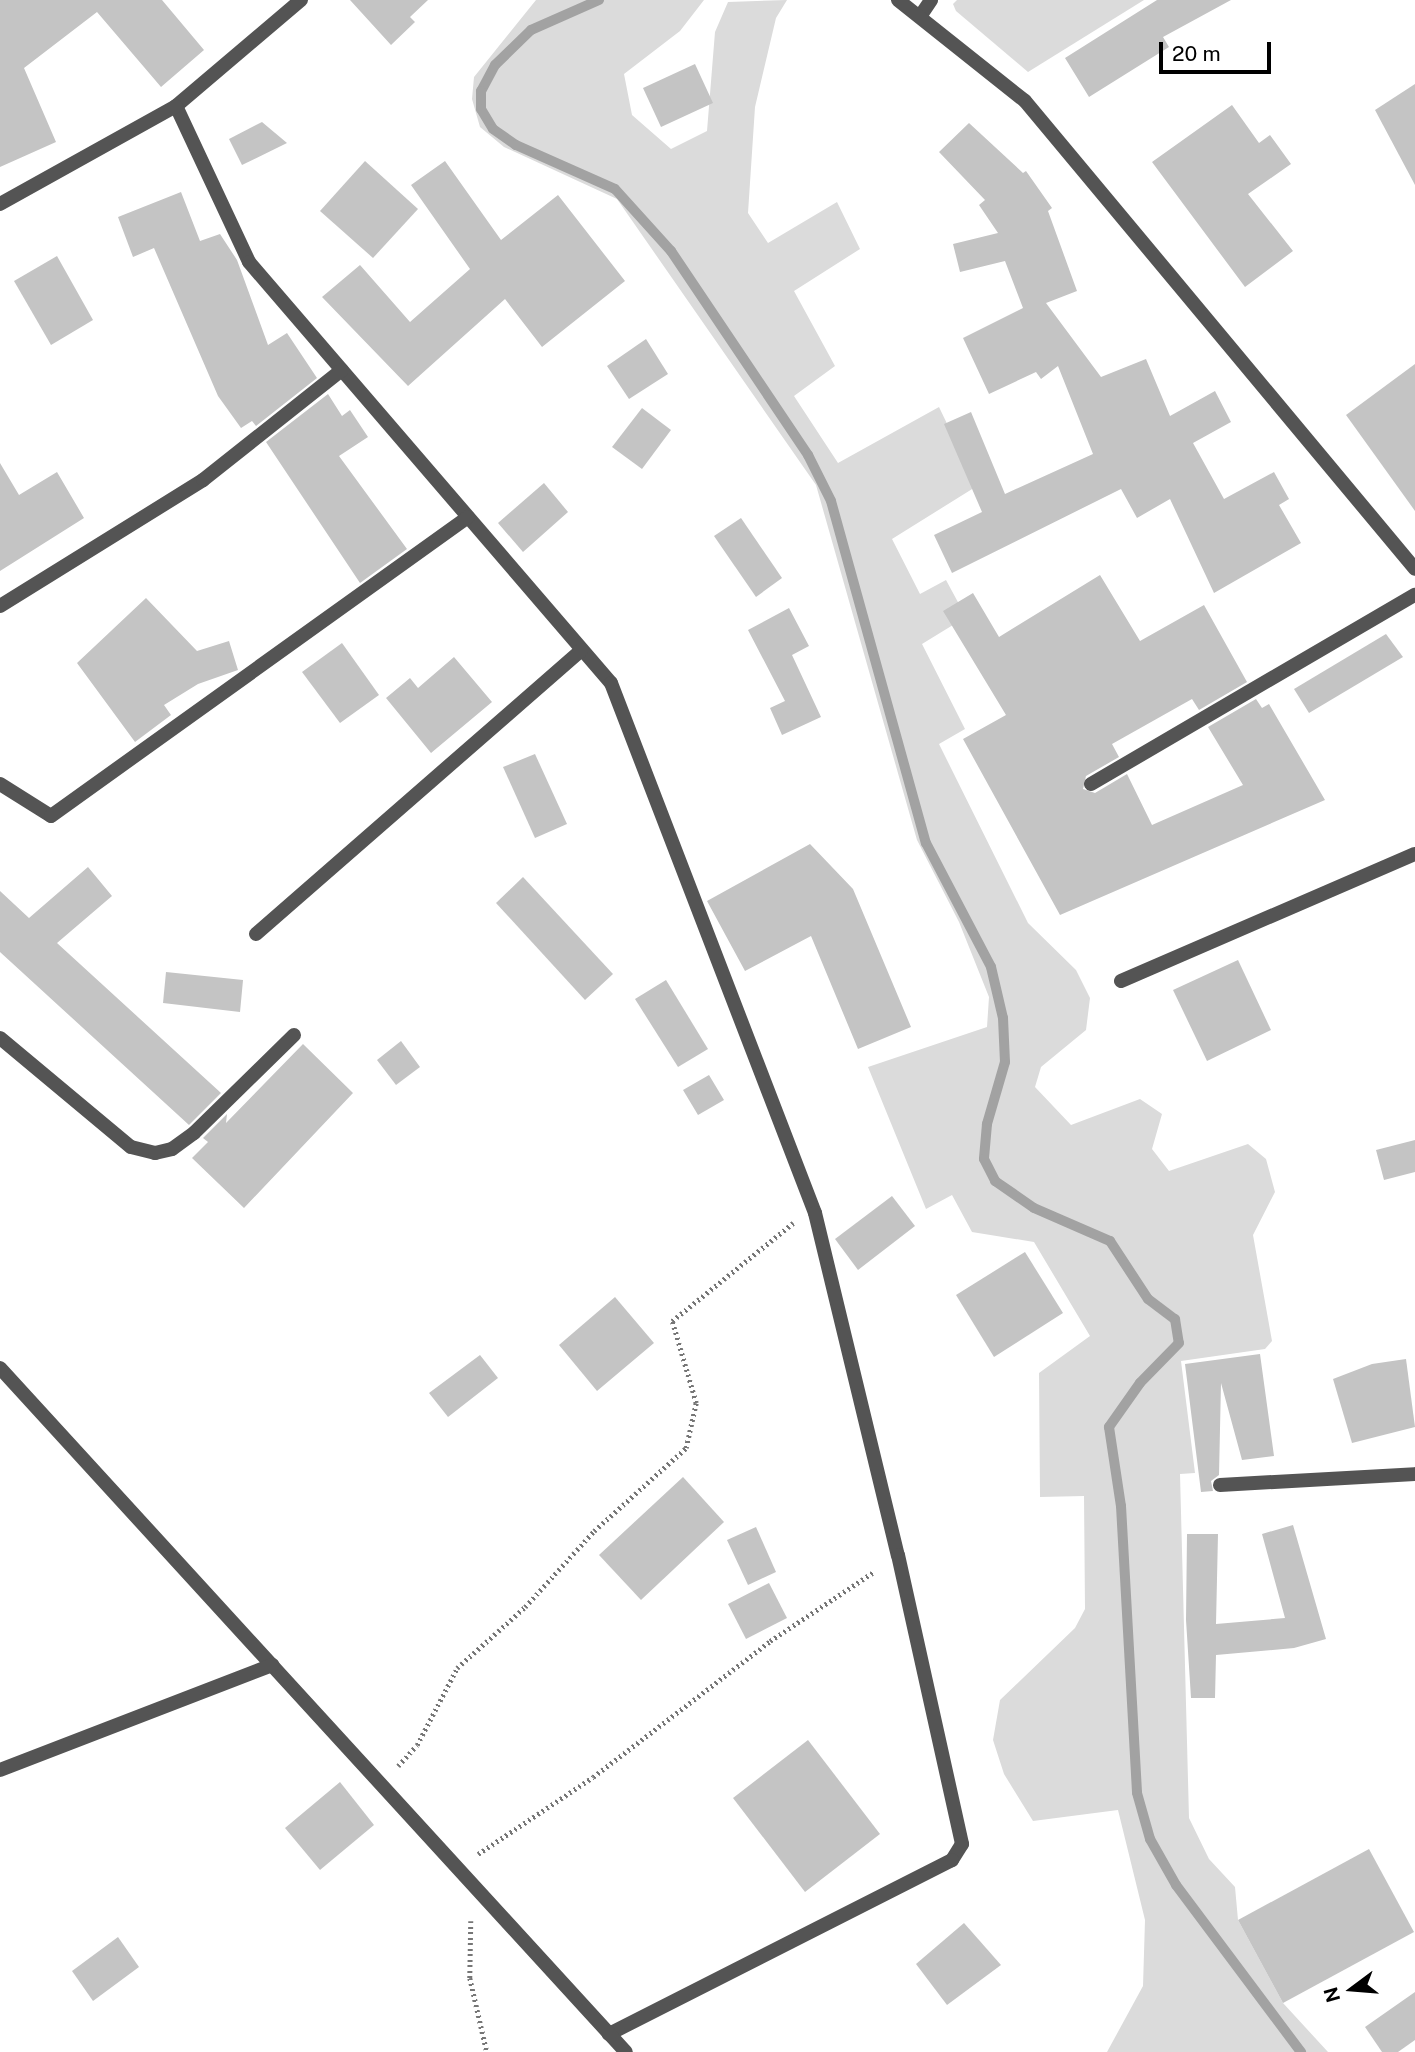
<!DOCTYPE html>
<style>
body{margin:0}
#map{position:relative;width:1415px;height:2052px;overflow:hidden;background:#fff;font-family:"Public Sans",sans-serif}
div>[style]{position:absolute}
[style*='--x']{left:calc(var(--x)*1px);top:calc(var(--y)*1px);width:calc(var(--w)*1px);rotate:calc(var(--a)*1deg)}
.green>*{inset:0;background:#dbdbdb}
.stream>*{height:10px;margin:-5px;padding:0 5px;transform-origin:5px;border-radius:5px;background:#a2a2a2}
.building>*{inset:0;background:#c4c4c4}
.path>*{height:4.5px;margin-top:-2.25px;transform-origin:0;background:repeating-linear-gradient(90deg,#767676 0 2px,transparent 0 5.5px)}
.service>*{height:14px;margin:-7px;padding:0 7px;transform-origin:7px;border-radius:7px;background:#545454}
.minor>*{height:14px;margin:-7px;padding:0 7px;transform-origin:7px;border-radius:7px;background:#545454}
.tertiary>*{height:14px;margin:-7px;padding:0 7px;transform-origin:7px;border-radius:7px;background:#545454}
span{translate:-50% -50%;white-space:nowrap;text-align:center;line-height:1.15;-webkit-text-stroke:6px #fff;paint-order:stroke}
.north{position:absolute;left:1317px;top:1954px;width:70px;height:70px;-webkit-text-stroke:5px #fff;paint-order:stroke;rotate:254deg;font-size:19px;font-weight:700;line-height:28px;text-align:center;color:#000}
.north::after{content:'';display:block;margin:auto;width:24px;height:32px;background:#000;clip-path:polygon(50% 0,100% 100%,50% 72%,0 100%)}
.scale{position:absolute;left:1159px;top:42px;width:112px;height:32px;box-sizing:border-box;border:4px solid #000;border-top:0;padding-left:9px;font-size:21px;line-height:24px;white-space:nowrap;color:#000;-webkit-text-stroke:5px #fff;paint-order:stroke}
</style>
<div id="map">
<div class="green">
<i style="clip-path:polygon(536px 0,704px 0,680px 31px,624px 74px,632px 115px,671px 149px,707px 131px,715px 32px,728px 2px,787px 0,776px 18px,755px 107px,748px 213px,768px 243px,837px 202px,860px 249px,794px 291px,835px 366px,794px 396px,838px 463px,939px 407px,977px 486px,892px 539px,920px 594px,946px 580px,966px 617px,922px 644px,965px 729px,939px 744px,1028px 923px,1076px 970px,1090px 998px,1086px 1030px,1041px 1067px,1035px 1087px,1071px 1125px,1140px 1099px,1162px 1114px,1152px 1149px,1169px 1171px,1248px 1144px,1266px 1159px,1275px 1192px,1253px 1235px,1272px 1341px,1265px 1349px,1181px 1361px,1195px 1473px,1180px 1474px,1189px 1818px,1209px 1859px,1235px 1887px,1238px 1920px,1283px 2003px,1328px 2052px,1107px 2052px,1143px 1986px,1145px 1920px,1118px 1810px,1033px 1821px,1004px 1774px,993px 1740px,1000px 1700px,1075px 1628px,1085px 1609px,1084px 1496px,1040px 1497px,1039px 1373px,1090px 1336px,1034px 1242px,972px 1232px,952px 1195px,926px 1209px,868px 1067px,987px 1027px,989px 997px,959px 922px,917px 840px,816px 485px,617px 199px,504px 147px,480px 127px,472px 99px,474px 77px)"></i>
<i style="clip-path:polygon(957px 0,1144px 0,1028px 72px,956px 11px,953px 4px)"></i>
</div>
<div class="stream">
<i style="--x:599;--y:0;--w:74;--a:156.2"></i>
<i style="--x:531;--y:30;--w:50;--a:135.8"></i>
<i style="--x:495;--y:65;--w:30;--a:118"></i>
<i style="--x:481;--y:91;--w:18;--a:90"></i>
<i style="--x:481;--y:109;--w:23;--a:59"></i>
<i style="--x:493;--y:129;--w:28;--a:35"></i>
<i style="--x:516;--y:145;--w:108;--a:24"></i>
<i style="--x:615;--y:189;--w:84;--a:47.9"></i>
<i style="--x:671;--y:251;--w:246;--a:56.1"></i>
<i style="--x:808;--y:455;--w:51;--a:63.4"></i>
<i style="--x:831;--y:501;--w:355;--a:74.5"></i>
<i style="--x:926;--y:843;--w:140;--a:62.3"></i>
<i style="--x:991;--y:967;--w:52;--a:76.8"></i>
<i style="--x:1003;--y:1018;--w:44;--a:87.4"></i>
<i style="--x:1005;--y:1062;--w:65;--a:106.2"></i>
<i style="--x:987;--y:1124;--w:35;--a:95"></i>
<i style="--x:984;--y:1159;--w:25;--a:63"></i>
<i style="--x:995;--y:1181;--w:47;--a:34.7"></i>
<i style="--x:1034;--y:1208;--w:83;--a:23.5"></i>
<i style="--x:1110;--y:1241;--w:69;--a:56.8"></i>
<i style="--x:1148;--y:1299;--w:34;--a:37"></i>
<i style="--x:1175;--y:1319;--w:24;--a:81"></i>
<i style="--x:1179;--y:1343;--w:56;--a:134.3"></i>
<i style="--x:1140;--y:1383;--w:54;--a:125.2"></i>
<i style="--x:1109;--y:1427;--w:80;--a:81.4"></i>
<i style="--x:1121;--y:1506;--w:287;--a:86.8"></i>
<i style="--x:1137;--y:1793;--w:48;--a:74.2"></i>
<i style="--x:1150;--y:1839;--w:53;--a:60.5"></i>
<i style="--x:1176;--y:1885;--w:209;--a:53.2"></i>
</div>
<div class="building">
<i style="clip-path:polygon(0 0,162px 0,204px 50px,161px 87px,97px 12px,24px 68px,56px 142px,0 167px)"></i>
<i style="clip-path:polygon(350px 0,428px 0,410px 17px,415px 22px,391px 45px)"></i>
<i style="clip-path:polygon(1157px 0,1231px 0,1163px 37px,1169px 47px,1089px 97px,1065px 58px)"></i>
<i style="clip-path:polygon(695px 64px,713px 103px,661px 127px,643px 88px)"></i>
<i style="clip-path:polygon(1415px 84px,1415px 185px,1375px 110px)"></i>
<i style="clip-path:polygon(1232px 105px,1259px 143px,1270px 135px,1291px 164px,1248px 194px,1293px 251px,1245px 287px,1152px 162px)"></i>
<i style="clip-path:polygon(262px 122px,287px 143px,242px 165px,229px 139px)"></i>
<i style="clip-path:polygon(969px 123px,1023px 173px,1026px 171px,1052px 208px,1048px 211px,1077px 291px,1046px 303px,1101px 377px,1146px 359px,1170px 416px,1215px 391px,1231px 422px,1193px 443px,1224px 499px,1274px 472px,1289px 499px,1279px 505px,1301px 543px,1214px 593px,1170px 499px,1137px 518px,1121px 489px,952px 573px,934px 535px,982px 512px,944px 424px,971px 412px,1005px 494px,1093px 454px,1058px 366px,1041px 379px,1036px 372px,989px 394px,963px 338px,1023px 308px,1005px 261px,960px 272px,953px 244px,998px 233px,979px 205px,985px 200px,939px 152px)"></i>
<i style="clip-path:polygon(365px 161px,418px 209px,373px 258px,320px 211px)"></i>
<i style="clip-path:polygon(445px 161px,501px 240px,558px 195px,625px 281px,542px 347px,505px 299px,408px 386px,322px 297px,360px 265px,410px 322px,470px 269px,411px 185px)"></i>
<i style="clip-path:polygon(181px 192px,200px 241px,220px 234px,237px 260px,268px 345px,287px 333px,317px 378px,256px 426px,252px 421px,241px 428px,218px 396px,154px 248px,133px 257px,118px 217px)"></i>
<i style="clip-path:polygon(57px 256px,93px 320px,51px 345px,14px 281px)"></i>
<i style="clip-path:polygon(646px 339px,668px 374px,629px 399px,607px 366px)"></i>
<i style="clip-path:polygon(1415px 364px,1415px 511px,1346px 415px)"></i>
<i style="clip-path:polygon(328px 394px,342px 416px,350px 410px,368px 437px,339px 456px,407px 549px,360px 583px,266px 442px)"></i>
<i style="clip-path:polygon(642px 408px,671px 430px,642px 469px,612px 447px)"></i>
<i style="clip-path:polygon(0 463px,19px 495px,57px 472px,84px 518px,0 571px)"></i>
<i style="clip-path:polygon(544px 483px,568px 512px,523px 552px,498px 523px)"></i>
<i style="clip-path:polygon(741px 518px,782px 578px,756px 597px,714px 536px)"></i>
<i style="clip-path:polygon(1100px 575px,1140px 641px,1204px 605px,1247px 682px,1199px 710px,1192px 699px,1112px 744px,1119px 757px,1086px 776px,1083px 789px,1095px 793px,1127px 774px,1152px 825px,1243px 785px,1208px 727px,1256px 699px,1262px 708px,1269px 704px,1325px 800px,1060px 915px,963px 739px,1006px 715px,943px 611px,973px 593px,999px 637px)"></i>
<i style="clip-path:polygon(146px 598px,197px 651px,229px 641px,238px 670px,198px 684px,164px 705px,171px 715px,135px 742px,77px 663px)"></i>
<i style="clip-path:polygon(789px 608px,809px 646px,792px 655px,821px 717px,782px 735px,770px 708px,785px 701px,748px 630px)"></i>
<i style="clip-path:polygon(1386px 634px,1403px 657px,1309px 713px,1294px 689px)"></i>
<i style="clip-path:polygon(342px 643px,379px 695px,340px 723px,302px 672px)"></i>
<i style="clip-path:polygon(454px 657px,492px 702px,431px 753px,386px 698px,410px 678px,418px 688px)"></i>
<i style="clip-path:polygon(535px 754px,567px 824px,535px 838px,503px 767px)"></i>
<i style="clip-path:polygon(810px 844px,853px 889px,911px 1027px,858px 1049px,811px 936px,745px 971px,707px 901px)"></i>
<i style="clip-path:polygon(88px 867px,112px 896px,57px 943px,221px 1093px,189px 1125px,0 952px,0 891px,29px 918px)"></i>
<i style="clip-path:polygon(523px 877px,613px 974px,585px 1000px,496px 903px)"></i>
<i style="clip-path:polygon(1238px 960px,1271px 1030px,1207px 1061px,1173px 990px)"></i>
<i style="clip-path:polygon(166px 972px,243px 980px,240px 1012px,163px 1003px)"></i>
<i style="clip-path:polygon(666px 980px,708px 1049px,678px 1067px,635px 999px)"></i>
<i style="clip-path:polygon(401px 1041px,420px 1067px,396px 1085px,377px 1060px)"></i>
<i style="clip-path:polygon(303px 1044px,353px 1093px,244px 1208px,192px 1158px,208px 1142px,203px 1138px,227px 1114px,226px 1123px)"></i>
<i style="clip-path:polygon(709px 1075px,724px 1100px,698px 1115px,683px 1090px)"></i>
<i style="clip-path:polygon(1415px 1140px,1415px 1172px,1384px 1180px,1376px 1150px)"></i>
<i style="clip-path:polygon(892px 1196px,915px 1226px,858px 1270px,835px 1239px)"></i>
<i style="clip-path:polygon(1025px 1252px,1063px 1313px,994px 1357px,956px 1295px)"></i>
<i style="clip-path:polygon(615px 1297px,654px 1343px,597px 1391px,559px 1345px)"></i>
<i style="clip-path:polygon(1260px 1354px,1274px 1456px,1242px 1460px,1221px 1383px,1219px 1475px,1211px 1481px,1213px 1491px,1201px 1492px,1185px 1364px)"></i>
<i style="clip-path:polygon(480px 1355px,498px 1378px,448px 1417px,429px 1393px)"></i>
<i style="clip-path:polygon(1406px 1359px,1415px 1427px,1352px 1443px,1333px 1379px,1372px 1364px)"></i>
<i style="clip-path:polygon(683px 1477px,724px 1522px,641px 1600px,599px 1555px)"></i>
<i style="clip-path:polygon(1293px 1525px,1326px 1639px,1294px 1648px,1216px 1655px,1215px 1698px,1191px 1698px,1186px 1620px,1187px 1534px,1218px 1534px,1216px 1624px,1285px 1618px,1262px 1534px)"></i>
<i style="clip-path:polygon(756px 1527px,776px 1572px,748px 1585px,727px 1540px)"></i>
<i style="clip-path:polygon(769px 1583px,787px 1618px,746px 1639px,728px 1604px)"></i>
<i style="clip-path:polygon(808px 1740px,880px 1834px,805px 1892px,733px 1798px)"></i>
<i style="clip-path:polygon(340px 1782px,374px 1825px,320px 1870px,285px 1828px)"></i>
<i style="clip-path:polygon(1369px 1849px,1414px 1932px,1283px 2003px,1238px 1920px)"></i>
<i style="clip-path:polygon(964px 1923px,1001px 1965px,947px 2005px,916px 1964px)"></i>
<i style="clip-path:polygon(118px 1937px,139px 1967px,93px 2001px,72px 1971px)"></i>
<i style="clip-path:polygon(1415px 1992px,1415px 2040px,1398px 2052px,1382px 2052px,1365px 2027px)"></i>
</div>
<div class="path">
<i style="--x:398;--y:1766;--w:28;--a:-48"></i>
<i style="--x:417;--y:1745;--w:87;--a:-62.5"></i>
<i style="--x:457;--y:1668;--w:91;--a:-41.9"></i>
<i style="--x:525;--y:1607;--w:103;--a:-47.8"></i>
<i style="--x:594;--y:1531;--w:124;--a:-42.1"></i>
<i style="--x:686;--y:1448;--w:46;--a:-77.5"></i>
<i style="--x:696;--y:1403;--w:85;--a:-106.3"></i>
<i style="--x:672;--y:1321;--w:156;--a:-39"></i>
<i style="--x:478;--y:1854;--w:138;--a:-33.8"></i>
<i style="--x:593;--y:1777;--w:223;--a:-37.5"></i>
<i style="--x:770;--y:1641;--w:126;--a:-33.7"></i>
<i style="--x:471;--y:1921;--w:57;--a:91"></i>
<i style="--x:470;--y:1978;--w:76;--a:77.1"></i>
</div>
<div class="service">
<i style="--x:921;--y:15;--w:18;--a:-56"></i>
<i style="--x:1091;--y:784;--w:375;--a:-30.3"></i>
<i style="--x:0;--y:1038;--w:170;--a:39.8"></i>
<i style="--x:131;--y:1147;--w:25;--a:14"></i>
<i style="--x:155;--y:1153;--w:17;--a:-13"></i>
<i style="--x:172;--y:1149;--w:27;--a:-36"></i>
<i style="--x:194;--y:1133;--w:140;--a:-44.4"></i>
</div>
<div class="minor">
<i style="--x:301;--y:0;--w:164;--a:139.7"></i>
<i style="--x:176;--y:106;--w:172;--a:64.9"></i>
<i style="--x:249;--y:262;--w:555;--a:49.31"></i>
<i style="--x:611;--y:683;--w:568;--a:68.95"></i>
<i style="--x:815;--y:1213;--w:352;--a:76.4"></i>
<i style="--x:898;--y:1555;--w:296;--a:77.5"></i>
<i style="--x:962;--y:1844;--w:19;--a:122"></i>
<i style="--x:952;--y:1860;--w:385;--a:153.1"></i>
<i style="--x:0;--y:204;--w:201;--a:-29.1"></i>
<i style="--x:0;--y:606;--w:239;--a:-31.8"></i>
<i style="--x:203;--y:480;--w:177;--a:-38.4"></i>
<i style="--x:0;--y:784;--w:60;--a:32.1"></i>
<i style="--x:51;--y:816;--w:513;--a:-35.64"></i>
<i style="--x:256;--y:934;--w:432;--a:-41.1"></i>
<i style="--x:1121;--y:981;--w:320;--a:-23.4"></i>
<i style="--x:0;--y:1368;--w:927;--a:47.54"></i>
<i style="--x:1220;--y:1485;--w:195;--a:-3.2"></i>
<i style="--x:0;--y:1770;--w:292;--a:-21.1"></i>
</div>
<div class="tertiary">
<i style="--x:898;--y:0;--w:162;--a:38.5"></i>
<i style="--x:1025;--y:101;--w:609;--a:50.19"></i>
</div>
<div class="north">N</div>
<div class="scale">20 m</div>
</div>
